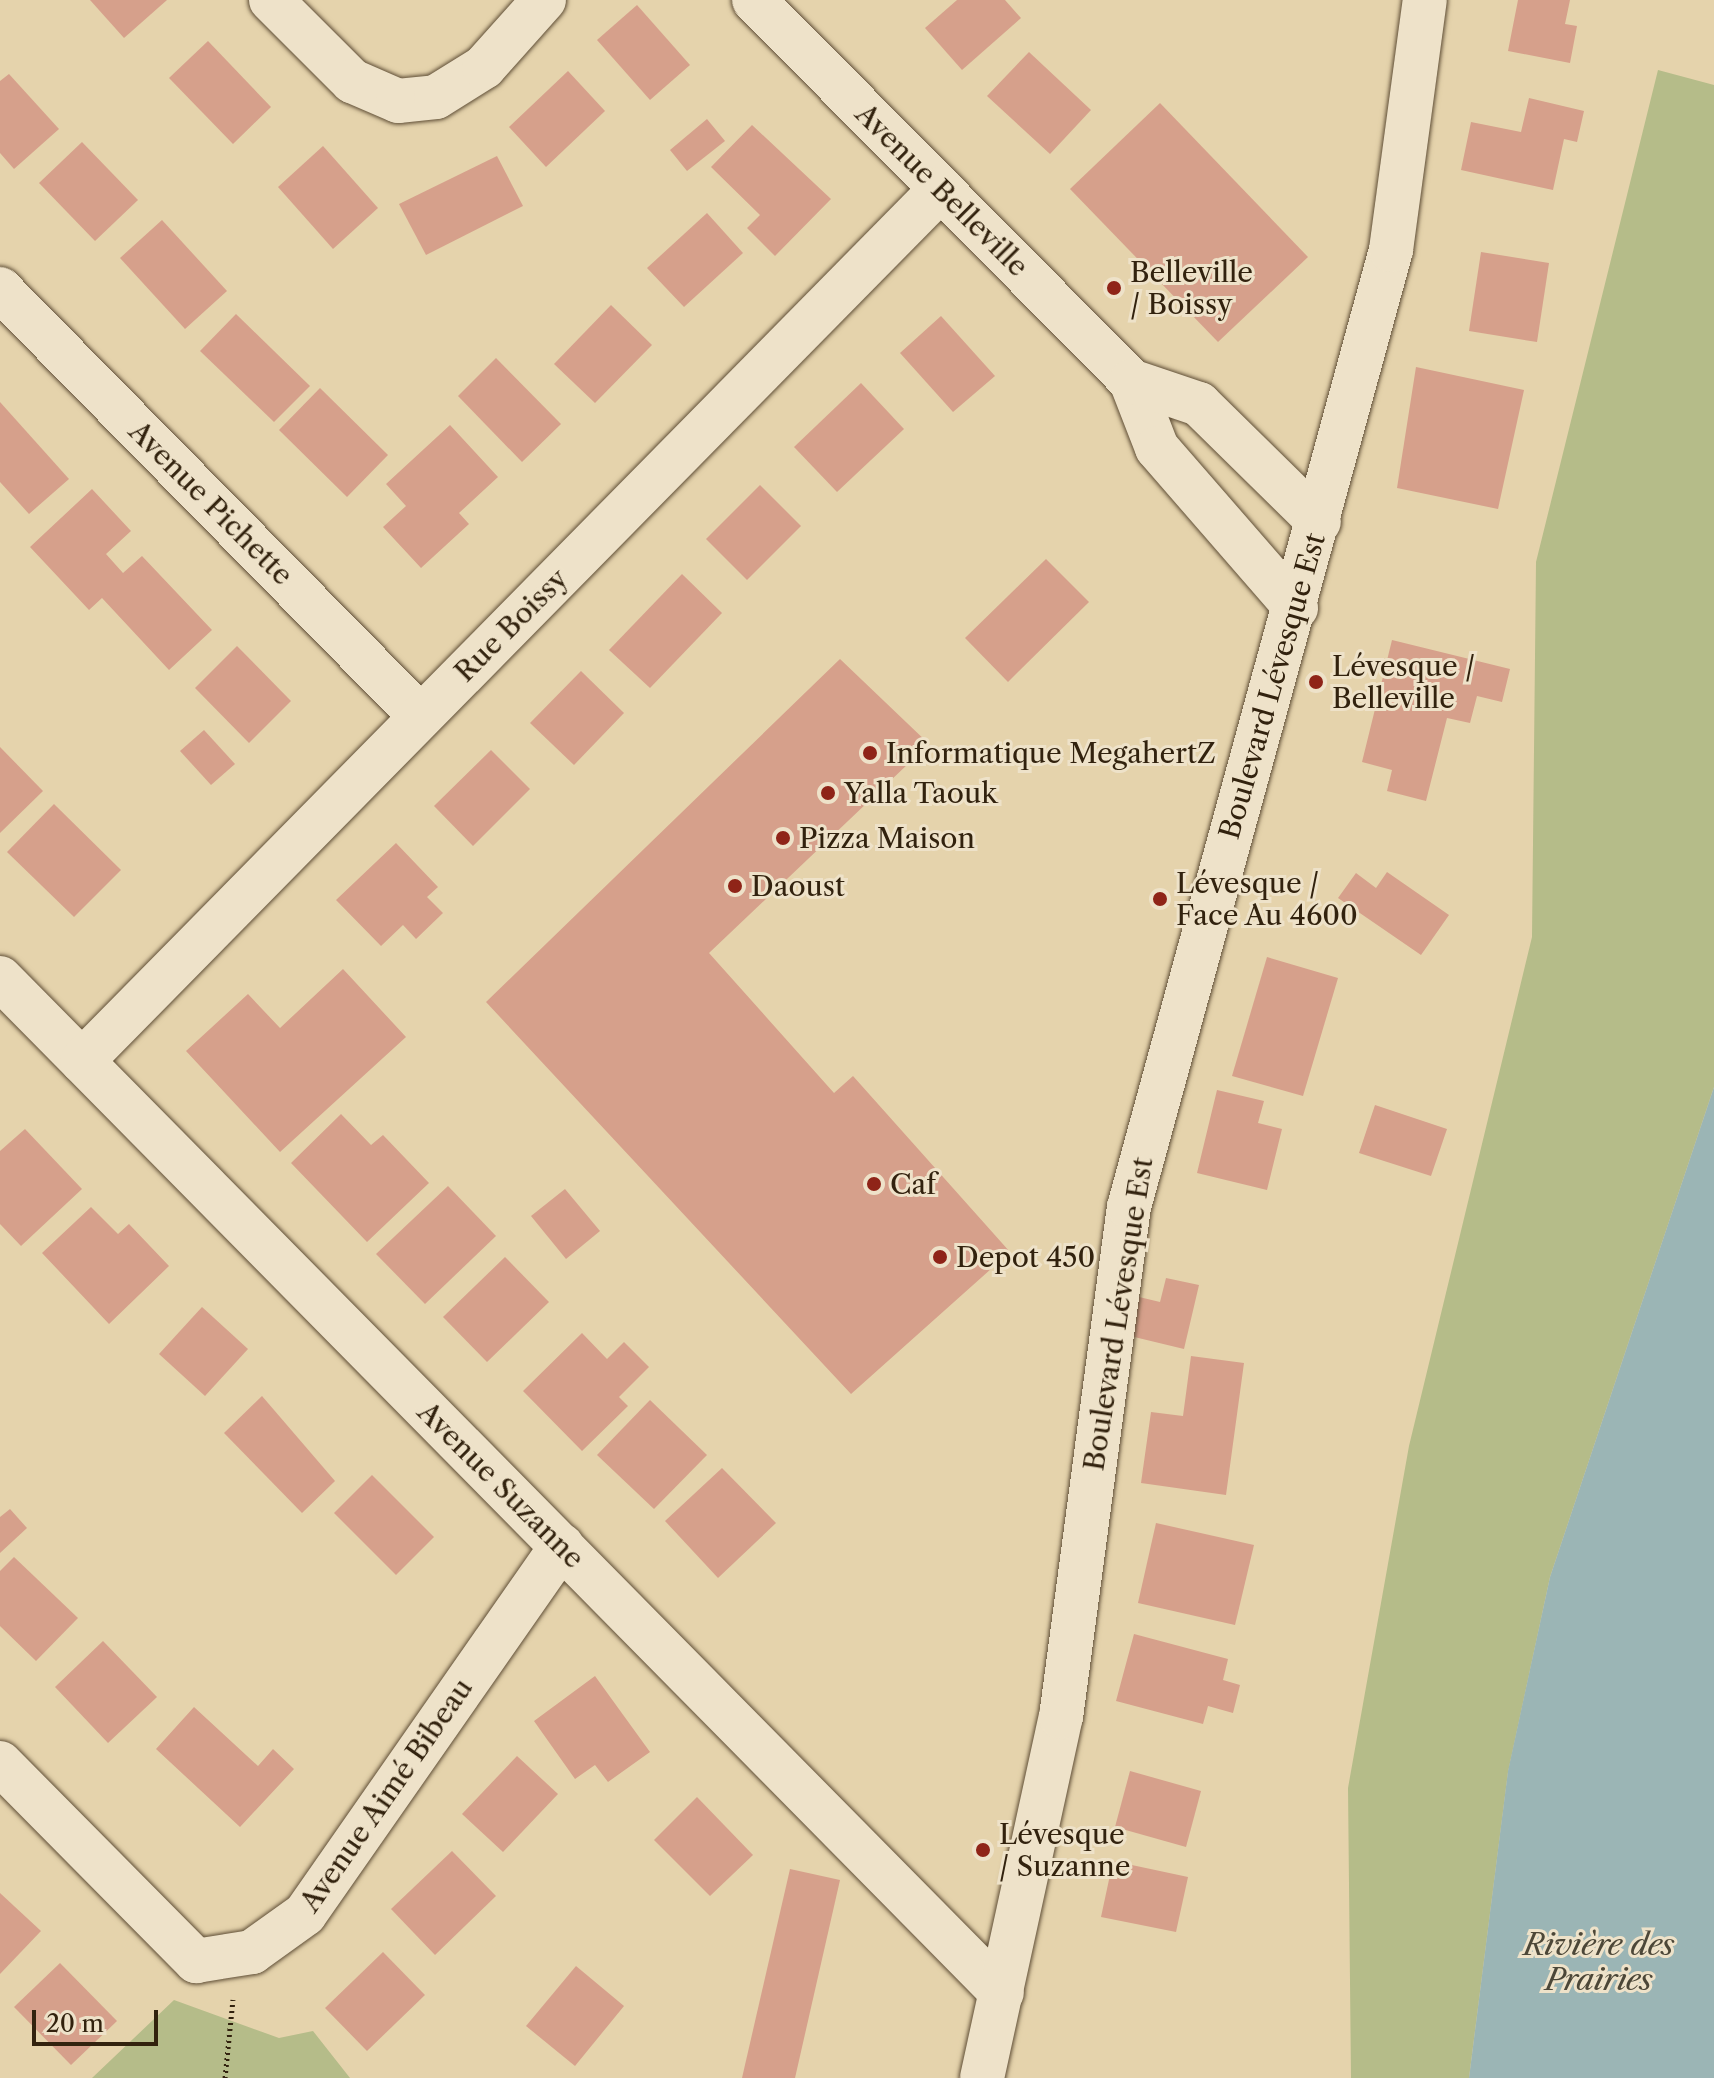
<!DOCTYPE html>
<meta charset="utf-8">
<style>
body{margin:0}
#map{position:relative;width:1714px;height:2078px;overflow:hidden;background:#e5d3ac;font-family:"Libre Caslon Text",serif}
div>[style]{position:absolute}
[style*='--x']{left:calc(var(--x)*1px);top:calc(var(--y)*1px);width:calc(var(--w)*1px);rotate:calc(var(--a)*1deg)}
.green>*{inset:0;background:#b5bc89}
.water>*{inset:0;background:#9bb5b5}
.building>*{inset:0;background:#d6a08b}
.path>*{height:5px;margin-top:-2.5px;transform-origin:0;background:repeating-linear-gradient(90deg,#32220e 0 2px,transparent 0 6px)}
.roads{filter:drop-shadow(0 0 2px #5f4e36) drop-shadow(0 0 2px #5f4e36)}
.minor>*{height:44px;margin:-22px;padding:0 22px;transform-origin:22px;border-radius:22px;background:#eee2c9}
.dots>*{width:22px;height:22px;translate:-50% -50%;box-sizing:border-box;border:4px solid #eee2c9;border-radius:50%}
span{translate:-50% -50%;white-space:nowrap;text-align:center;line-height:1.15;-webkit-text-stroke:6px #eee2c9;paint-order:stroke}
.street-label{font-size:28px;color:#32220e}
.poi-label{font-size:28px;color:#32220e}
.left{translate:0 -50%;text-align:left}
.water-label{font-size:30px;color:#4c4738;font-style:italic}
.scale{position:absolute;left:32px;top:2010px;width:126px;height:36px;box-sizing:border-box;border:4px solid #32220e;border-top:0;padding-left:10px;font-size:24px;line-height:28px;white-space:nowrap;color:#32220e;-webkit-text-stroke:6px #eee2c9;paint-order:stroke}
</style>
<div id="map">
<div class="green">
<i style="clip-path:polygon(1658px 70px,1714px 85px,1714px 1087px,1550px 1577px,1508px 1772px,1469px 2078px,1351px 2078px,1348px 1788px,1409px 1446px,1532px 937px,1536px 562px)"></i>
<i style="clip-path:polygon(174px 2000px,279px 2038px,313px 2031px,350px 2078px,92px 2078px)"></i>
</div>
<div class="water">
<i style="clip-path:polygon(1714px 1087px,1714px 2078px,1469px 2078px,1508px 1771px,1550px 1577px)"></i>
</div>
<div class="building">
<i style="clip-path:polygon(90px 0,167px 0,124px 38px)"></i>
<i style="clip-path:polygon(957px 0,1005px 0,1021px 18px,962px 70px,925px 28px)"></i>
<i style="clip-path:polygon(1518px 0,1570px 0,1565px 24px,1577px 26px,1570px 63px,1508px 51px)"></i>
<i style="clip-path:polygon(637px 5px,690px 65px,650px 100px,597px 40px)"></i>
<i style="clip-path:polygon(208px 41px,271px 107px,233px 144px,169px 78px)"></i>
<i style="clip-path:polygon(1029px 52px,1091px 110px,1050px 154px,987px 96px)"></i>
<i style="clip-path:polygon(568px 71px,605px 111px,546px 167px,509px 127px)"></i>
<i style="clip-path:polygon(9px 74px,59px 129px,14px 169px,0 153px,0 81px)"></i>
<i style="clip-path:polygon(1529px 98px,1584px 111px,1577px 142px,1564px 139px,1553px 190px,1461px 170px,1471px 122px,1521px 132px)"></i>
<i style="clip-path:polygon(1160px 103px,1308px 257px,1218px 342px,1070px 189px)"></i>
<i style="clip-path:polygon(707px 119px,725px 141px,687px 171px,670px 150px)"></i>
<i style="clip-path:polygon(752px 125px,831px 199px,775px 256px,747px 228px,760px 215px,711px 167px)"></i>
<i style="clip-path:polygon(82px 142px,138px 200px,95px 241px,39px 183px)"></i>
<i style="clip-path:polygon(323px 146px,378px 208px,333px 249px,278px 187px)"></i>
<i style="clip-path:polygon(497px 156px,523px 206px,426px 255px,399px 204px)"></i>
<i style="clip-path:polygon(707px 213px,743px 253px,684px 307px,647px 268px)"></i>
<i style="clip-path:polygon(162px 220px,227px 291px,185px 329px,120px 258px)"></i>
<i style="clip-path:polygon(1481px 252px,1549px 263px,1537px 342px,1469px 331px)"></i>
<i style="clip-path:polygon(611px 305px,652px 345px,595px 403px,554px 364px)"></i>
<i style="clip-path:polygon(236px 314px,310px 386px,274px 422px,200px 351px)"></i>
<i style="clip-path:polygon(941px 316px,995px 376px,953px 412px,900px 353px)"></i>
<i style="clip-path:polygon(496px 358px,561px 424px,522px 462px,458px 396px)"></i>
<i style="clip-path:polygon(1416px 367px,1524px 390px,1498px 509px,1397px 488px)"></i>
<i style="clip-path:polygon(861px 383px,904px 429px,837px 492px,794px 447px)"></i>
<i style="clip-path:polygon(320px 388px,388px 455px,347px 497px,279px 430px)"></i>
<i style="clip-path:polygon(0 402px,69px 479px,29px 514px,0 482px)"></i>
<i style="clip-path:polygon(450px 425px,498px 477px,459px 513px,469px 524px,421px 568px,383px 527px,406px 506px,386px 484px)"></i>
<i style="clip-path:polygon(760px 485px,801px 526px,747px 580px,706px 539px)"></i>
<i style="clip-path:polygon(92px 489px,131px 531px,106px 554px,123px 573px,142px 556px,212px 630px,169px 670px,102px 598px,89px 610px,30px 547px)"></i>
<i style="clip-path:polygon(1046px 559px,1089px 602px,1008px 682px,965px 638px)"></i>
<i style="clip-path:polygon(682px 574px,722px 613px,650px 688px,609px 650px)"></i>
<i style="clip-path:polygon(1392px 640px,1510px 669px,1502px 702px,1477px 696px,1470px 723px,1447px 718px,1426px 801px,1387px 791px,1392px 770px,1362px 762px)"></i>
<i style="clip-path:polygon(237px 646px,291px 701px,249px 743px,195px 688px)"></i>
<i style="clip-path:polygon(840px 659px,929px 744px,709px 953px,834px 1093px,853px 1076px,1010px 1252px,851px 1394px,486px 1002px)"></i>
<i style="clip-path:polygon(581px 671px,624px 713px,574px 765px,530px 723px)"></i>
<i style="clip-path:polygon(204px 730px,235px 764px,211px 785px,180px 751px)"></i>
<i style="clip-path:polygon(0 747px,43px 791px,0 833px)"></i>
<i style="clip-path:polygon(491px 750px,530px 789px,473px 846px,434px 806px)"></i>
<i style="clip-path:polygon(54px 804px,121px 870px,74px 917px,7px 852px)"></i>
<i style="clip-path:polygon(396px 843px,438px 887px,427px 897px,443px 913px,416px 939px,403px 925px,381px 946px,336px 900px)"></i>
<i style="clip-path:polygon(1387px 872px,1449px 915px,1421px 955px,1338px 898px,1356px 873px,1376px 888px)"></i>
<i style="clip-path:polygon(1267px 957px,1338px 978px,1303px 1096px,1232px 1076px)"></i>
<i style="clip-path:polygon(343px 969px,406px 1037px,280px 1152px,186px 1051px,248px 994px,280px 1028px)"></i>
<i style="clip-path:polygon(1217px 1090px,1264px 1101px,1258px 1123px,1282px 1129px,1267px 1190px,1197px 1173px)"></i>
<i style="clip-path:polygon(1375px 1105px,1447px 1129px,1431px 1176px,1359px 1153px)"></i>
<i style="clip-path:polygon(341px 1114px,371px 1145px,383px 1135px,429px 1183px,367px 1242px,291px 1163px)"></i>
<i style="clip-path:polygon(25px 1129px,82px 1189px,21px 1246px,0 1224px,0 1151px)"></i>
<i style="clip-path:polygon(448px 1186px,496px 1236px,425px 1304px,376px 1254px)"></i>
<i style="clip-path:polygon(565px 1189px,600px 1231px,566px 1259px,531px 1216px)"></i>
<i style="clip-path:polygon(91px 1207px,118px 1234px,129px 1224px,169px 1266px,109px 1324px,42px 1253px)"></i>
<i style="clip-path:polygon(505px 1257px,549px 1302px,487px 1362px,443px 1317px)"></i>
<i style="clip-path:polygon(1166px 1278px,1199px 1285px,1184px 1349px,1126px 1335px,1135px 1296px,1160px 1302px)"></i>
<i style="clip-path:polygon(202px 1307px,248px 1349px,205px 1396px,159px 1354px)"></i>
<i style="clip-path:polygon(582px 1333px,607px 1359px,624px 1342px,649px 1367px,619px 1397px,628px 1406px,582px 1451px,523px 1391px)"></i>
<i style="clip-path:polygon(1191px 1356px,1244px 1363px,1226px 1495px,1141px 1483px,1151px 1412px,1183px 1416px)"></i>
<i style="clip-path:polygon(262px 1396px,335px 1481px,302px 1513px,224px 1433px)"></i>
<i style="clip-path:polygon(650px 1400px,707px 1455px,654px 1509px,597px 1455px)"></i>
<i style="clip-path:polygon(722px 1468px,776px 1523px,718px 1578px,665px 1521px)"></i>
<i style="clip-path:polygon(372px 1475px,434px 1537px,396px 1575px,334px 1513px)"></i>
<i style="clip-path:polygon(10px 1509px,27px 1528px,0 1553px,0 1517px)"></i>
<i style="clip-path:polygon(1156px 1523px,1254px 1545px,1235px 1625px,1138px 1603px)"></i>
<i style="clip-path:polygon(14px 1557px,78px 1618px,36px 1661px,0 1626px,0 1571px)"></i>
<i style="clip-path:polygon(1134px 1634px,1228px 1659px,1223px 1680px,1240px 1685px,1233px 1713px,1208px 1706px,1203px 1724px,1116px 1701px)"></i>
<i style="clip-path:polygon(103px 1641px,157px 1697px,108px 1743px,55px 1687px)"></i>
<i style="clip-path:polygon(595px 1676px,650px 1752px,608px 1782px,595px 1765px,575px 1779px,534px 1721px)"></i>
<i style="clip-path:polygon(194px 1707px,258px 1766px,273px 1749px,294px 1769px,240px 1827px,156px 1749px)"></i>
<i style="clip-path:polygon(517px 1756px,558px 1794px,503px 1852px,462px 1814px)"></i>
<i style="clip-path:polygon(1130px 1771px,1201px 1791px,1186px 1847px,1115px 1827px)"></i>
<i style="clip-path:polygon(697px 1797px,753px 1855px,710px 1896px,654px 1840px)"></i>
<i style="clip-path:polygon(452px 1851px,496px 1896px,435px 1955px,391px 1909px)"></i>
<i style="clip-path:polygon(1113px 1861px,1188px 1877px,1176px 1932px,1101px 1917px)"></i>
<i style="clip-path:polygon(790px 1869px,840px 1880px,795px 2078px,742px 2078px)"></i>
<i style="clip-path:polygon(0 1893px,41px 1931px,0 1974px)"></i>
<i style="clip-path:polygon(383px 1952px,425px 1995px,367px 2051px,325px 2008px)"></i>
<i style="clip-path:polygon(60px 1963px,117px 2021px,71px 2065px,14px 2007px)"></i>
<i style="clip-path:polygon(576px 1966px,624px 2006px,575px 2066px,526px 2026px)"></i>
</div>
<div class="path">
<i style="--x:225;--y:2078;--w:79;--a:-84.2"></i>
</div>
<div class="roads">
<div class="minor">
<i style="--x:271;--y:0;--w:115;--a:45"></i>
<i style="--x:352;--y:81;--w:50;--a:23.5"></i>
<i style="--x:398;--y:101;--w:38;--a:-6"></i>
<i style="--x:436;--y:97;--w:57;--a:-32"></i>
<i style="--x:484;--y:67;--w:90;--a:-48.2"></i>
<i style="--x:754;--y:0;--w:536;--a:45.3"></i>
<i style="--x:1131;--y:381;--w:72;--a:68.8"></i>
<i style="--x:1157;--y:448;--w:212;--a:49"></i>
<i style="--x:0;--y:289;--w:600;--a:45.47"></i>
<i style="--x:1131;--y:381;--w:72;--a:18.7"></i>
<i style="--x:1199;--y:404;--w:168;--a:44.5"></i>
<i style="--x:0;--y:978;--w:1426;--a:45.37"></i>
<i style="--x:82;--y:1061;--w:1224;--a:-45.43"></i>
<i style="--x:0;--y:1763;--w:279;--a:45.3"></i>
<i style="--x:196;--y:1961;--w:57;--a:-9.1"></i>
<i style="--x:252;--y:1952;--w:65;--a:-35.6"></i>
<i style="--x:305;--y:1914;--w:449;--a:-55.1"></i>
<i style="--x:982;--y:2078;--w:370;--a:-77.7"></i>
<i style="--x:1061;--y:1717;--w:515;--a:-82.41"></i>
<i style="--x:1129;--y:1207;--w:992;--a:-74.69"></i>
<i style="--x:1391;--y:250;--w:252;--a:-82.3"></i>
</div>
</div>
<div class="dots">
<i style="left:1114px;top:288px;background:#8f2418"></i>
<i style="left:1316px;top:682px;background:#8f2418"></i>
<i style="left:870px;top:753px;background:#8f2418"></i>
<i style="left:828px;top:793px;background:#8f2418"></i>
<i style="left:783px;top:838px;background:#8f2418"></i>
<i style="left:735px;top:886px;background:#8f2418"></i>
<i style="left:1160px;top:899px;background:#8f2418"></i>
<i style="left:874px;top:1184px;background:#8f2418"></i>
<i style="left:940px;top:1257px;background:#8f2418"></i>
<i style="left:983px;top:1850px;background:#8f2418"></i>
</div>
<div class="street-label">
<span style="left:942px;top:190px;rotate:45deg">Avenue Belleville</span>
<span style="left:211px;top:503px;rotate:45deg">Avenue Pichette</span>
<span style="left:511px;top:625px;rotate:-45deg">Rue Boissy</span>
<span style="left:1272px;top:686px;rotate:-74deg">Boulevard Lévesque Est</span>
<span style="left:1118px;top:1314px;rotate:-81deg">Boulevard Lévesque Est</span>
<span style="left:501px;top:1485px;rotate:45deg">Avenue Suzanne</span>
<span style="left:386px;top:1795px;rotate:-55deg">Avenue Aimé Bibeau</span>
</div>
<div class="poi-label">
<span class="left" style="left:1130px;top:288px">Belleville<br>/ Boissy</span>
<span class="left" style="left:1332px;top:682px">Lévesque /<br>Belleville</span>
<span class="left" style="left:886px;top:753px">Informatique MegahertZ</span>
<span class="left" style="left:844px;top:793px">Yalla Taouk</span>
<span class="left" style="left:799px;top:838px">Pizza Maison</span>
<span class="left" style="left:1176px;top:899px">Lévesque /<br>Face Au 4600</span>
<span class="left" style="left:751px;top:886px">Daoust</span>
<span class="left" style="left:890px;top:1184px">Caf</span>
<span class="left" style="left:956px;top:1257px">Depot 450</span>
<span class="left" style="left:999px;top:1850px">Lévesque<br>/ Suzanne</span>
</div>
<div class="water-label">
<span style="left:1599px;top:1962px">Rivière des<br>Prairies</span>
</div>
<div class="scale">20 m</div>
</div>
